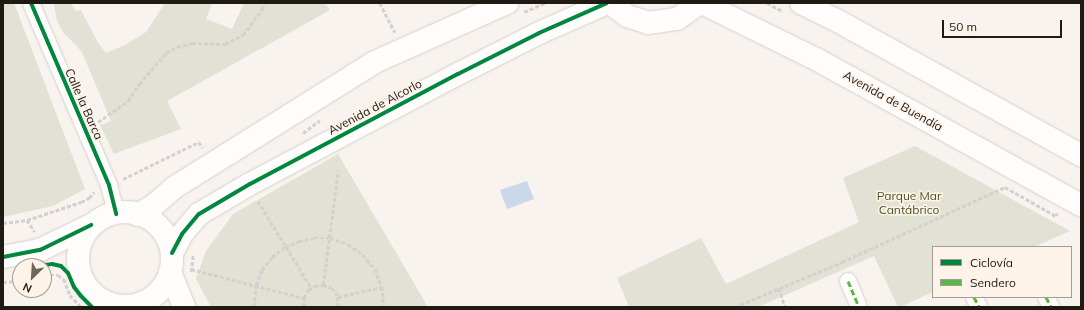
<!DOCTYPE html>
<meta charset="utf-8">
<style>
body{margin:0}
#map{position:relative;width:1084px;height:310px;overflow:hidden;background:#f8f3ee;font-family:Mulish,sans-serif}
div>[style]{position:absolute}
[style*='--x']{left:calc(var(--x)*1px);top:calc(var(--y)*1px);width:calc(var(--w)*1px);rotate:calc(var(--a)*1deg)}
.green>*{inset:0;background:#e1e1d5}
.water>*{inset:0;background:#cad8e9}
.path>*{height:2.5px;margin-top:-1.25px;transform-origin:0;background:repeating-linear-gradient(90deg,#d3d1cf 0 4px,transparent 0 6px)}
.roads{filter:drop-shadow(0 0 1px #d5d0ca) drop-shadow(0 0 1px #d5d0ca)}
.street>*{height:16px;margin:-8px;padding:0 8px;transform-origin:8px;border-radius:8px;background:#fefdfc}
.secondary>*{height:22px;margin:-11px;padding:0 11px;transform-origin:11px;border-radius:11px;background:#fefdfc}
.secondary>.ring{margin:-11px;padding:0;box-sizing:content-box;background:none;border:22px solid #fefdfc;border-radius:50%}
.quiet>*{height:3px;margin-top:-1.5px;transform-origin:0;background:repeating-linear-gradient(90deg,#58b947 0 6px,transparent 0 9px)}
.cycleway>*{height:4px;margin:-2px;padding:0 2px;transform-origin:2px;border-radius:2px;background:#00873e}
span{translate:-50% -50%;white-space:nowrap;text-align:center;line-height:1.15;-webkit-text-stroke:3px #fdf3e9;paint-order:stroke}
.street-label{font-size:12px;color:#1f1a14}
.park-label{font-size:12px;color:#4a5522}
.frame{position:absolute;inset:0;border:4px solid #1f1a14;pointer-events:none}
.legend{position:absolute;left:932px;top:246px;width:140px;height:52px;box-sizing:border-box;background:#fdf3e9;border:1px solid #a49c94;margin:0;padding:5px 7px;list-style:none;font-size:12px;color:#1f1a14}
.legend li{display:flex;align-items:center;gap:8px;height:20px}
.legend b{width:20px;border:1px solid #a49c94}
.north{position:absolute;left:12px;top:258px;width:40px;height:40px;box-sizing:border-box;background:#fdf3e9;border:1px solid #a49c94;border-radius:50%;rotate:205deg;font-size:11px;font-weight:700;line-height:16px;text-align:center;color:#1f1a14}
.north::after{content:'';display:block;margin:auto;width:14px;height:18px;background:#6b6660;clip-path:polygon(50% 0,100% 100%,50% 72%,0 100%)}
.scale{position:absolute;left:942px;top:20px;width:120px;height:18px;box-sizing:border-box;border:2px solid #1f1a14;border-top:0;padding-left:5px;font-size:12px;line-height:14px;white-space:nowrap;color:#1f1a14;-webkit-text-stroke:3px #fdf3e9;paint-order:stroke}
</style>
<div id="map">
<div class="green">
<i style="clip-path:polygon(3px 3px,14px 3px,85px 189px,53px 206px,3px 217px)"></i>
<i style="clip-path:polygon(57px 3px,70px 3px,76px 11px,81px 10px,97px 41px,106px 53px,125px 45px,146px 32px,165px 3px,212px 4px,206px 19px,232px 29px,244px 3px,325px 3px,330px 10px,167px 101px,181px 129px,114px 154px,100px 125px,111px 121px,82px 52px,63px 32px,57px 21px,54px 5px)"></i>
<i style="clip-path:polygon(915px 146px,1070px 231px,1034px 247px,933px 247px,933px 292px,900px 307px,898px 307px,874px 256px,758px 307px,629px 307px,617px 278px,701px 238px,726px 284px,859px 222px,843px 178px)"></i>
<i style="clip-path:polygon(338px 154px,428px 307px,211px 307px,196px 279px,206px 251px,233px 214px)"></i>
</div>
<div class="water">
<i style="clip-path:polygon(527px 181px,534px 199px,507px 209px,500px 190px)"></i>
</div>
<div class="path">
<i style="--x:380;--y:3;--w:33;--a:63"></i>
<i style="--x:767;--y:3;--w:18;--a:27"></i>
<i style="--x:524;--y:12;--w:23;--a:-23"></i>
<i style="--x:98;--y:122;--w:37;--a:-35"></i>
<i style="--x:128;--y:101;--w:20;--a:-57"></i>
<i style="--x:139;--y:84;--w:41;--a:-48.9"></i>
<i style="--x:166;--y:53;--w:13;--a:-29"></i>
<i style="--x:177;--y:47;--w:16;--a:-15"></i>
<i style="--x:192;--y:43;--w:33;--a:2"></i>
<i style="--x:225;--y:44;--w:20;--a:-27"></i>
<i style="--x:243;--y:35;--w:31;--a:-53"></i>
<i style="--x:262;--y:10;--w:7;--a:-74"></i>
<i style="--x:303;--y:133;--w:21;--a:-37"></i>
<i style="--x:123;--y:179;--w:85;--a:-26"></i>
<i style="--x:199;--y:142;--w:7;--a:56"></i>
<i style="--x:258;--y:201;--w:101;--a:58.4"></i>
<i style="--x:27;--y:220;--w:14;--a:56"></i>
<i style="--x:3;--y:223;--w:24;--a:-7"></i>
<i style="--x:27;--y:220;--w:57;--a:-18.4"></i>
<i style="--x:81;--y:202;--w:9;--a:-27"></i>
<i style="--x:89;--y:198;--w:8;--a:-50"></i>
<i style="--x:46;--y:268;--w:7;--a:63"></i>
<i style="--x:191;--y:269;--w:117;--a:14.4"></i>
<i style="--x:191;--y:272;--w:17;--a:-83"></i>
<i style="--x:44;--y:275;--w:14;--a:0"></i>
<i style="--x:58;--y:275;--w:7;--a:34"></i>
<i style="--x:64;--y:279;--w:17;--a:69"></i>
<i style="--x:70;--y:295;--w:16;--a:47"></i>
<i style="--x:3;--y:282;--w:17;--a:-3"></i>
<i style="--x:323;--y:285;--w:115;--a:-82.5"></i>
<i style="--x:779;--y:288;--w:20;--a:72"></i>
<i style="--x:338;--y:297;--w:45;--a:-12.8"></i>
<i style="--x:254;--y:307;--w:22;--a:-85"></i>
<i style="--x:256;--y:285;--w:16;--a:-68"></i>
<i style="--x:262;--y:270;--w:16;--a:-52"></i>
<i style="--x:272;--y:257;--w:16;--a:-38"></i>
<i style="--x:285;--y:247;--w:15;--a:-23"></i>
<i style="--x:299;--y:241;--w:15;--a:-11"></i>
<i style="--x:314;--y:238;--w:16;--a:0"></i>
<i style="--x:330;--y:238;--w:19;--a:18"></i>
<i style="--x:348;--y:244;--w:19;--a:36"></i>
<i style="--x:363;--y:255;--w:18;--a:49"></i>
<i style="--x:375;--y:269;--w:19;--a:69"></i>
<i style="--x:382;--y:287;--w:20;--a:84"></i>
<i style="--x:304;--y:307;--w:9;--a:-90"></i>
<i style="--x:304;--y:298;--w:9;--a:-63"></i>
<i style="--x:308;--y:290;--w:8;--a:-30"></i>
<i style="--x:315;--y:286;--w:8;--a:-7"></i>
<i style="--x:323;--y:285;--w:9;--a:18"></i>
<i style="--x:332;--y:288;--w:6;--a:45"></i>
<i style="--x:336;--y:292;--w:5;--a:68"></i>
<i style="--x:338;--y:297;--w:10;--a:90"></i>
<i style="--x:735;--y:307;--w:116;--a:-22.8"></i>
<i style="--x:842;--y:262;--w:179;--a:-24.7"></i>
<i style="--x:1005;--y:187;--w:59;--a:29.6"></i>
<i style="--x:1056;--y:216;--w:3;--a:-72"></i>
</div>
<div class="roads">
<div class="street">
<i style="--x:31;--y:3;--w:198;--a:66.8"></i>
<i style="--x:109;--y:185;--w:30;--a:76"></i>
<i style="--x:848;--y:281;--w:28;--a:67"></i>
<i style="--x:974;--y:297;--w:11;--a:63"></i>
<i style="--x:1046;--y:297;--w:11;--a:63"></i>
</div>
<div class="secondary">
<i style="--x:610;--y:3;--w:21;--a:37"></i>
<i style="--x:627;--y:16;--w:22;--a:18"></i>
<i style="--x:648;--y:23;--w:29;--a:-8"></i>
<i style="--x:677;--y:19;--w:28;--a:-35"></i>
<i style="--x:702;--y:3;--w:127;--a:26.2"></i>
<i style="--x:816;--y:59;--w:303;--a:28.9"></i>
<i style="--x:801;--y:3;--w:39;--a:26"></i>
<i style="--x:836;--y:20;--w:280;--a:28.9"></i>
<i class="ring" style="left:78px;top:212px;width:72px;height:72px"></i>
<i style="--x:138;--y:215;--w:17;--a:-31"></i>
<i style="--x:153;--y:206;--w:29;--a:-41"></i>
<i style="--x:175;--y:187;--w:236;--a:-32"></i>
<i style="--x:375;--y:62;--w:145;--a:-24.1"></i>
<i style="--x:172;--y:253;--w:21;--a:-62"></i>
<i style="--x:182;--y:234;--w:26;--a:-50"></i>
<i style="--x:199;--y:214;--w:59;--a:-30.5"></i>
<i style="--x:250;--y:184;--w:235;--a:-27.9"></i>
<i style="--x:458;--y:74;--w:91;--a:-26.8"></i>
<i style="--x:539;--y:33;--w:74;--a:-23.8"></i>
<i style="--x:3;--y:257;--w:38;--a:-11"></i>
<i style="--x:40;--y:250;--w:57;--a:-26.1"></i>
<i style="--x:170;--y:272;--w:38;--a:68"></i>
</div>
</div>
<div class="quiet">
<i style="--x:848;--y:281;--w:28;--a:67"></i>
<i style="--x:974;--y:297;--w:11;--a:63"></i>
<i style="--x:1046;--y:297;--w:11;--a:63"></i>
</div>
<div class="cycleway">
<i style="--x:31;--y:3;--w:198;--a:66.8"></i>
<i style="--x:109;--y:185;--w:30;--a:76"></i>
<i style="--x:172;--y:253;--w:21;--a:-62"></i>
<i style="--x:182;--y:234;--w:26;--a:-50"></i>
<i style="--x:199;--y:214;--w:59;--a:-30.5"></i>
<i style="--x:250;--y:184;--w:235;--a:-27.9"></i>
<i style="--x:458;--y:74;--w:91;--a:-26.8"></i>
<i style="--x:539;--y:33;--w:74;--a:-23.8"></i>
<i style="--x:3;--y:257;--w:38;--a:-11"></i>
<i style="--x:40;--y:250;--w:57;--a:-26.1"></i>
<i style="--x:34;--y:266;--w:18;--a:-6"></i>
<i style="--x:52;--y:264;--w:9;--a:13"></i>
<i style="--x:61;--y:266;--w:10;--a:45"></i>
<i style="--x:68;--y:273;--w:15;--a:67"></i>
<i style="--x:74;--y:287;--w:11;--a:52"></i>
<i style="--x:81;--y:296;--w:16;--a:45"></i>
</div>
<div class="street-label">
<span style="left:893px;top:101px;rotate:29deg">Avenida de Buendía</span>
<span style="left:84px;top:104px;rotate:66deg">Calle la Barca</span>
<span style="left:375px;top:107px;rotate:-28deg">Avenida de Alcorlo</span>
</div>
<div class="park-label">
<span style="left:909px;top:203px">Parque Mar<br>Cantábrico</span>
</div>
<div class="frame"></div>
<ul class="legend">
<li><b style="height:5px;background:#00873e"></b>Ciclovía</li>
<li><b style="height:5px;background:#58b947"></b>Sendero</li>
</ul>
<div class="north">N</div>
<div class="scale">50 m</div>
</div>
